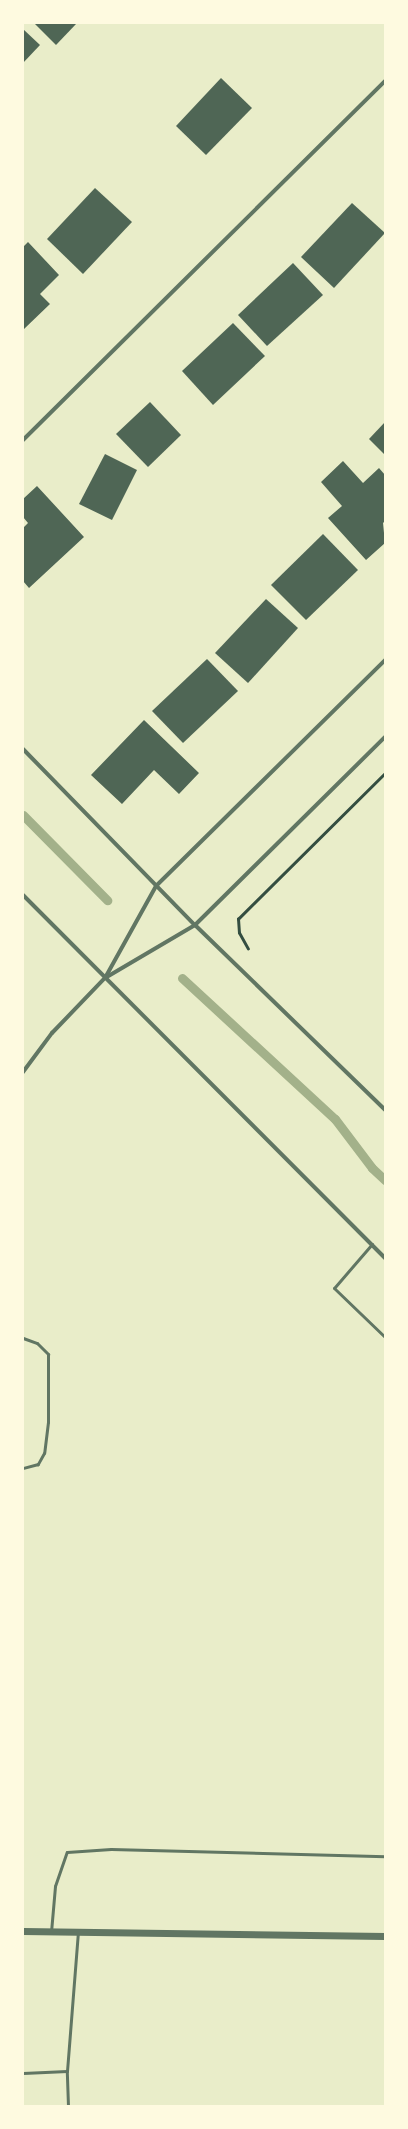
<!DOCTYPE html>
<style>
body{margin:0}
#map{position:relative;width:408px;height:2129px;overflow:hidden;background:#e9edc9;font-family:Signika,sans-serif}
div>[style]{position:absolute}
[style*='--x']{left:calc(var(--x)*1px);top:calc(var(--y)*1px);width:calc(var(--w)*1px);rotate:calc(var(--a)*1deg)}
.stream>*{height:9px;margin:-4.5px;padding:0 4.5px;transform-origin:4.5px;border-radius:4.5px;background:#a3b18a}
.building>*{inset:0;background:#4f6655}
.path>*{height:2.5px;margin:-1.25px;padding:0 1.25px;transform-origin:1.25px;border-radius:1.25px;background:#344e41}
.service>*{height:3px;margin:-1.5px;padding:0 1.5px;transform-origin:1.5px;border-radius:1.5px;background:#617663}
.minor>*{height:4px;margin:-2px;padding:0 2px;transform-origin:2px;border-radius:2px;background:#617663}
.tertiary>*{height:7px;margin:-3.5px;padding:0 3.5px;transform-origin:3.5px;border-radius:3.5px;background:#617663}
span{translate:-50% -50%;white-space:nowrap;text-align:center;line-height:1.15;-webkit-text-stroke:3.5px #fefae0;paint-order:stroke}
.frame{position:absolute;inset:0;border:24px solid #fefae0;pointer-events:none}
</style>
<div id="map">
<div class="stream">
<i style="--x:23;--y:815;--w:120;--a:45.3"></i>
<i style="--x:182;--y:978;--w:208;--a:42.7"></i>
<i style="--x:335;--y:1119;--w:61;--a:52.9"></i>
<i style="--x:372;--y:1168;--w:18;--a:43"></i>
</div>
<div class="building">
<i style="clip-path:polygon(34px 23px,77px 23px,56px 45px)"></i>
<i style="clip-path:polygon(23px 29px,40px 45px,23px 63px)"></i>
<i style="clip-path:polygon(221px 78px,252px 108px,206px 155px,176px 126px)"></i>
<i style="clip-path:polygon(95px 188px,132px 222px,83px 274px,47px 239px)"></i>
<i style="clip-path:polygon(352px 203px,385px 233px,334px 288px,301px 257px)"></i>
<i style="clip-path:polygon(28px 242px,59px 275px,40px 294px,50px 304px,24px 329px,23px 247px)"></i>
<i style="clip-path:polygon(293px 263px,323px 295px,267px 346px,238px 315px)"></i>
<i style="clip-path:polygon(233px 323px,265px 356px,213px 405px,182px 371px)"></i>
<i style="clip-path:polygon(150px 402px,181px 435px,148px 467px,116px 434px)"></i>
<i style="clip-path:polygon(385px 422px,385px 455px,369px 439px)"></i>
<i style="clip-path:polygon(105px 454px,137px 470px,112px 520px,79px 504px)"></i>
<i style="clip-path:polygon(343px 461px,363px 483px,379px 468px,385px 475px,385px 521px,383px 523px,385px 543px,366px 560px,328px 518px,342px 506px,321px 482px)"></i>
<i style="clip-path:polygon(37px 486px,84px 537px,29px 588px,23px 581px,23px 528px,28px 523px,23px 517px,23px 499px)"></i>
<i style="clip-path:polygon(323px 534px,358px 570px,306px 620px,271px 585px)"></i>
<i style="clip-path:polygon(266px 599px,298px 628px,248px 683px,215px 653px)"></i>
<i style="clip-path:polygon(207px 659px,238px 691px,183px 743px,152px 711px)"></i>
<i style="clip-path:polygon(144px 720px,199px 773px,179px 794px,154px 770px,122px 804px,91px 775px)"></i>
</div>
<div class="path">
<i style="--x:248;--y:949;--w:18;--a:-119"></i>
<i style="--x:239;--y:933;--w:14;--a:-94"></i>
<i style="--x:238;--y:919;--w:207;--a:-44.8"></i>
</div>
<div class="service">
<i style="--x:372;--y:1244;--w:58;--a:130.8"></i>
<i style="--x:334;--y:1288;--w:71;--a:43.9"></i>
<i style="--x:23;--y:1338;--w:15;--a:20"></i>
<i style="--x:37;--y:1343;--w:16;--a:45"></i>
<i style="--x:48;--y:1354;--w:68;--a:90"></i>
<i style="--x:48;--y:1422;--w:31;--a:97"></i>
<i style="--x:44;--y:1453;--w:13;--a:119"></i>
<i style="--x:38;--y:1464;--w:16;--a:165"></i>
<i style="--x:51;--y:1932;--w:46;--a:-85"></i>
<i style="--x:55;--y:1886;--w:36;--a:-71"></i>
<i style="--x:67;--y:1852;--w:44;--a:-3.9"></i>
<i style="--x:111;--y:1849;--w:274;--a:1.5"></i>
<i style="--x:23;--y:2073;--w:44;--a:-2.6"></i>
<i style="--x:68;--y:2106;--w:35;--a:-92"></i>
<i style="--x:67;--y:2071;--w:139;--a:-85.5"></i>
</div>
<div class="minor">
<i style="--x:23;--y:440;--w:510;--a:-44.76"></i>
<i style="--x:23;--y:749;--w:246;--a:45.7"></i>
<i style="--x:195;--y:925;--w:265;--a:44.2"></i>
<i style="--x:23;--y:895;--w:513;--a:45.08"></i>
<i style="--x:105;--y:978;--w:104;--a:-30.5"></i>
<i style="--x:195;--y:925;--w:267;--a:-44.7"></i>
<i style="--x:23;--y:1072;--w:49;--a:-53.4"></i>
<i style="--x:52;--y:1033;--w:76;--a:-46.1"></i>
<i style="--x:105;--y:978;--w:105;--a:-61"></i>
<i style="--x:156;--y:886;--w:322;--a:-44.6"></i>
</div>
<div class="tertiary">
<i style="--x:23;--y:1931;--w:362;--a:0.8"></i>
</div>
<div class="frame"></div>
</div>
